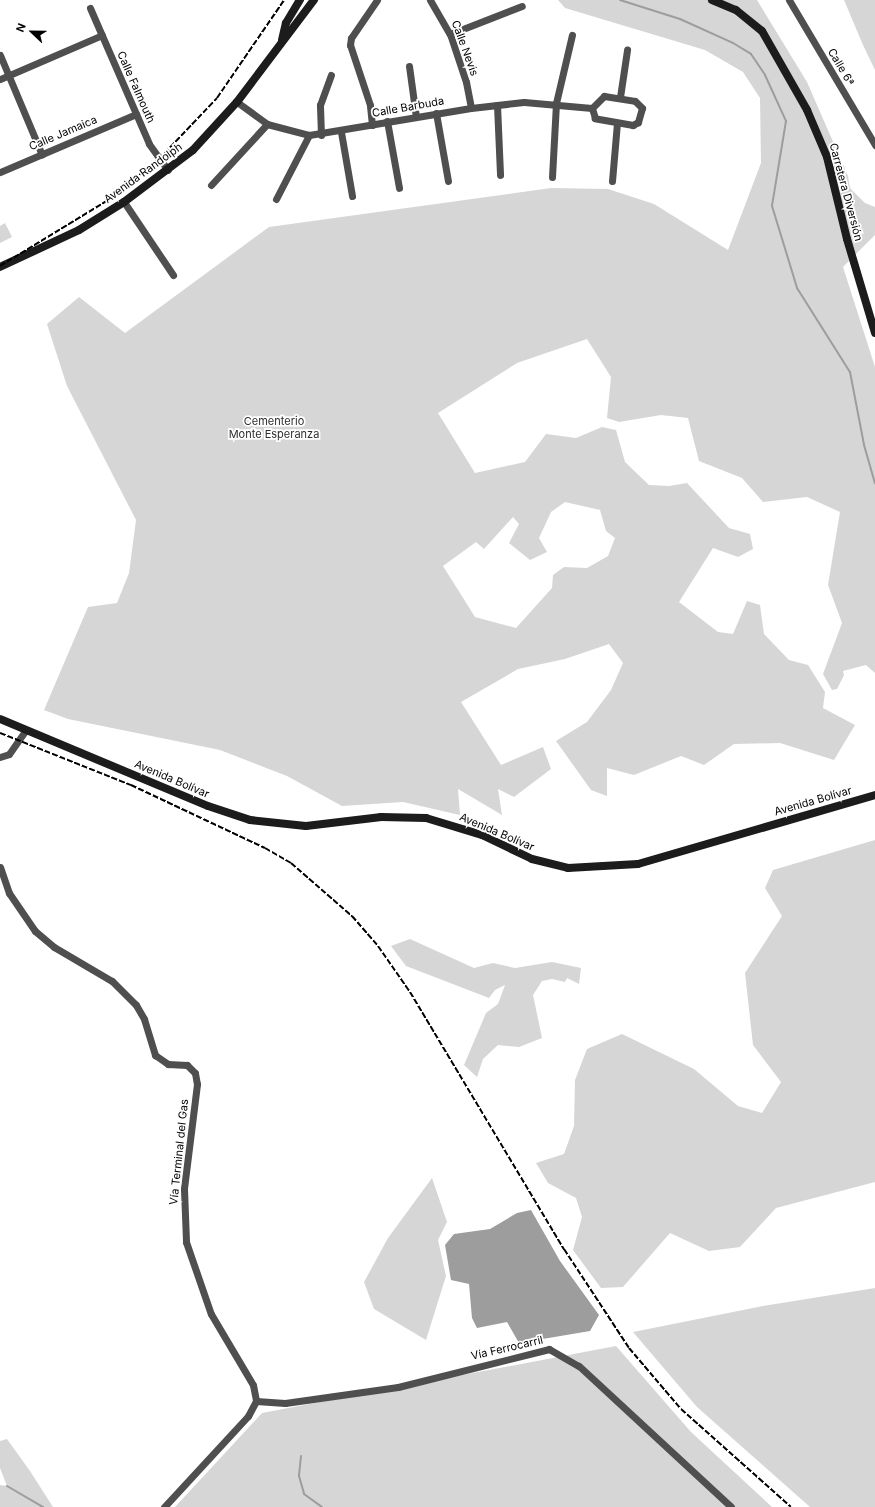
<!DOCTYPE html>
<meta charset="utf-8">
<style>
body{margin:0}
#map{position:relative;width:875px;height:1507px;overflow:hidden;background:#fff;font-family:Inter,sans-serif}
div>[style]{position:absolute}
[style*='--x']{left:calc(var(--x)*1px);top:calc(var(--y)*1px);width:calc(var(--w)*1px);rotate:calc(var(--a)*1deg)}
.green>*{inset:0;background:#d6d6d6}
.water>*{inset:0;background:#9d9d9d}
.stream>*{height:2px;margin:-1px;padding:0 1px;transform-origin:1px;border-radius:1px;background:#9d9d9d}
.street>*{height:7px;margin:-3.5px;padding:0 3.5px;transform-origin:3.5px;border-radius:3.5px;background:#4f4f4f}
.secondary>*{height:8px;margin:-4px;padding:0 4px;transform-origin:4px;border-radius:4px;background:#1c1c1c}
.rail>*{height:2px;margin-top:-1px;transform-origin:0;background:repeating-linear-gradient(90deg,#000 0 6px,transparent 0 8px)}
span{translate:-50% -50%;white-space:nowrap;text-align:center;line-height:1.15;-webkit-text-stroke:3.5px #fff;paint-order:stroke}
.street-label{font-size:11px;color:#000}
.park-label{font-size:11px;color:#2d2d2d}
.north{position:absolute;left:12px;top:12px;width:40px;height:40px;-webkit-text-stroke:3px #fff;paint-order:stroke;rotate:292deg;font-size:11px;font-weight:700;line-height:16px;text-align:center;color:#000}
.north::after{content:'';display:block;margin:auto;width:14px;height:18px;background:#000;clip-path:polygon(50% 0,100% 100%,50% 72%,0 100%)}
</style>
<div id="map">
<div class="green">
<i style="clip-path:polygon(evenodd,558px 0,757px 0,807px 82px,848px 176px,850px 188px,865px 203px,875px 207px,875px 235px,843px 267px,875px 367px,875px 673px,866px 665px,843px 671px,844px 675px,837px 689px,832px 690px,823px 674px,842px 623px,828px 585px,840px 512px,807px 497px,763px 502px,742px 478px,699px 461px,688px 418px,661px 415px,619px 422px,607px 418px,611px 377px,587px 339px,517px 363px,438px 413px,475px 473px,525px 462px,546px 434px,576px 438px,602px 427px,616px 430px,625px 462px,649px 485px,669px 486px,687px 483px,729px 528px,750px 534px,753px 549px,738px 557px,713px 548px,679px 602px,718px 632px,733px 634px,747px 601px,760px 605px,764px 634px,789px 660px,808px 665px,825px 692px,823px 708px,855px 725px,834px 760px,780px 743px,734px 744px,704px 765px,681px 756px,634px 775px,607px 768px,607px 796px,591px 790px,556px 741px,587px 722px,611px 690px,623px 663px,609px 644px,565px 659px,518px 669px,461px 702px,501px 765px,543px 747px,551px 769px,514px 797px,498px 789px,502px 815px,458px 789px,460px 815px,403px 802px,342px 806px,287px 776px,220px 750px,68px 719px,44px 710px,88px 607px,117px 603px,129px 573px,136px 520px,67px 386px,47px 324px,79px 297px,125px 333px,269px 227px,551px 188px,608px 189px,654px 204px,728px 250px,761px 163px,760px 98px,743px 72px,705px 50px,565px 8px,558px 0,565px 502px,600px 510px,606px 531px,615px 538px,608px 556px,587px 568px,564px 567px,553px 575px,552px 588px,516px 628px,475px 617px,443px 566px,476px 542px,484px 549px,513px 517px,519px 524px,509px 543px,530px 560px,547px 552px,539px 538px,551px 512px,565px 502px)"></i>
<i style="clip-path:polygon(844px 0,875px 0,875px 70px,863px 45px)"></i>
<i style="clip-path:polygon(5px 223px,12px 237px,0 243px,0 226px)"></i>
<i style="clip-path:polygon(875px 840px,875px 1182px,776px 1208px,740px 1247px,709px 1251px,670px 1233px,623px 1287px,601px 1288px,573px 1250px,582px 1217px,576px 1198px,548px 1183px,536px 1163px,564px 1154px,574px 1126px,575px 1080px,587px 1049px,622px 1034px,694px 1069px,738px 1106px,762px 1113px,781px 1082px,753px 1045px,745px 973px,782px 916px,765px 888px,773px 870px)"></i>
<i style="clip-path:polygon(410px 939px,474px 968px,493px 963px,515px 968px,552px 962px,581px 968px,579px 984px,567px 978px,565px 982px,552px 979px,542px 981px,533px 995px,542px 1038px,519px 1047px,498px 1045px,483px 1059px,477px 1077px,464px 1065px,486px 1013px,498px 1004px,505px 985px,495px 990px,489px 998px,406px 966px,391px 946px)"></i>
<i style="clip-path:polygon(432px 1178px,447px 1222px,438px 1240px,446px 1276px,426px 1340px,374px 1309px,364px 1282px,388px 1238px)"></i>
<i style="clip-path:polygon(875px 1288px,875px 1507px,810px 1507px,697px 1407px,633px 1332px,763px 1306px)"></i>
<i style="clip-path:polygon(616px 1346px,691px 1432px,772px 1507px,175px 1507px,262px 1413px)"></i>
<i style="clip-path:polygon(7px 1439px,30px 1471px,53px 1507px,0 1507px,0 1485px,7px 1486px,0 1468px,0 1441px)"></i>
</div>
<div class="water">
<i style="clip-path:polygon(531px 1210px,560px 1261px,599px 1315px,590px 1331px,519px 1343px,507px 1322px,477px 1328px,472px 1318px,469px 1284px,451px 1280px,445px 1245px,454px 1234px,490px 1229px,517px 1213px)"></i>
</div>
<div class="stream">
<i style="--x:620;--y:0;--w:63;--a:17.6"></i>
<i style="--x:680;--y:19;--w:58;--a:24.4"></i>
<i style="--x:733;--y:43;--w:21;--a:31"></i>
<i style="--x:751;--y:54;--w:25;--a:56"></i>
<i style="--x:765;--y:75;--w:51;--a:65.5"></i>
<i style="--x:786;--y:121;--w:86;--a:99.4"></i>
<i style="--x:772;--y:206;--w:86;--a:73"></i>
<i style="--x:797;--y:288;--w:99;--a:57.8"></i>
<i style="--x:850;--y:372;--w:74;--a:79.1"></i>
<i style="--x:864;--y:445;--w:40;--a:74"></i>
<i style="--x:301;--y:1456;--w:20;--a:96"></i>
<i style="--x:299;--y:1476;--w:19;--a:74"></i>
<i style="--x:304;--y:1494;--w:22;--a:36"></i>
<i style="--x:7;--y:1486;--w:42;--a:30.3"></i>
</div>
<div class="street">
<i style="--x:430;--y:0;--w:39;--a:60"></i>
<i style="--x:450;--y:34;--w:51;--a:71.6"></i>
<i style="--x:466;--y:82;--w:26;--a:79"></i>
<i style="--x:789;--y:0;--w:169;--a:59.3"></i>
<i style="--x:90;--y:8;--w:148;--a:66.5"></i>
<i style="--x:149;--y:144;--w:32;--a:54"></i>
<i style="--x:450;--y:34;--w:77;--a:-21.3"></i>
<i style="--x:0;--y:55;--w:108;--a:67.2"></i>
<i style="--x:409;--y:66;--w:51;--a:82.2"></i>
<i style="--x:0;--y:79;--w:111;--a:-23.3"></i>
<i style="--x:604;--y:96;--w:31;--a:9"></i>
<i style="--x:635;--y:101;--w:10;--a:45"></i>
<i style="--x:642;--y:108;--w:15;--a:106"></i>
<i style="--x:638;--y:122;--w:6;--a:149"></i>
<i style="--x:633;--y:125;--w:39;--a:-170"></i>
<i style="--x:595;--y:118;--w:10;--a:-107"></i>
<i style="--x:592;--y:108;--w:17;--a:-45"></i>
<i style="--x:620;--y:97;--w:48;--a:-81.5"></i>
<i style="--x:237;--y:102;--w:37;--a:36"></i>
<i style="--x:267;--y:124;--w:43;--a:14.7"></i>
<i style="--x:309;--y:135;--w:164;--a:-9.5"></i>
<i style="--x:471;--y:108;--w:53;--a:-6.5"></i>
<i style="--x:524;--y:102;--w:68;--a:5"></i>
<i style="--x:497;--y:105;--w:70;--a:87.5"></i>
<i style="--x:436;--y:113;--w:69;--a:80"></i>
<i style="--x:387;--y:121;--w:68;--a:79.8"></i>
<i style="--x:372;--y:125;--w:20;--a:-96"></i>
<i style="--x:370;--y:105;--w:63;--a:-108.4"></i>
<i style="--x:350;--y:45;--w:7;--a:-82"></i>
<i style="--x:351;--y:38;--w:46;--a:-55.6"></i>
<i style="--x:341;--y:132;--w:65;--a:80.2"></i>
<i style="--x:321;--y:135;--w:30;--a:-92"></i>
<i style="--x:320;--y:105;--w:32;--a:-70"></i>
<i style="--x:0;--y:172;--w:148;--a:-23.1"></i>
<i style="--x:552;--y:177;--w:74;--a:-86.9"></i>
<i style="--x:556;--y:103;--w:70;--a:-76.8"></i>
<i style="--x:612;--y:181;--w:58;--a:-85.1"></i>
<i style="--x:211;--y:185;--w:83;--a:-47.4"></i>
<i style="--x:276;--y:199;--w:72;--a:-62.7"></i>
<i style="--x:124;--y:202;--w:88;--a:56.1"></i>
<i style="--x:0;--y:757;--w:9;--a:-18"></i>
<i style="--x:9;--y:754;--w:29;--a:-55"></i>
<i style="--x:0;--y:867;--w:28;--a:71"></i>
<i style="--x:9;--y:893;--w:46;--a:55.6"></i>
<i style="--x:35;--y:931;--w:25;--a:40"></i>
<i style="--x:54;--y:947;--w:67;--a:30.4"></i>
<i style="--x:112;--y:981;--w:34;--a:45"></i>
<i style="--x:136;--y:1005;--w:16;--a:60"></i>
<i style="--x:144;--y:1019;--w:38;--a:73"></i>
<i style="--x:155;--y:1055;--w:16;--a:35"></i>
<i style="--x:168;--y:1064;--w:19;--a:3"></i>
<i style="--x:187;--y:1065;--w:11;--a:45"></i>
<i style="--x:195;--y:1073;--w:11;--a:80"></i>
<i style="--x:197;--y:1084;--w:106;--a:97.1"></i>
<i style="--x:184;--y:1189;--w:53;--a:87.8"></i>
<i style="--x:186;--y:1242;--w:76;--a:70.9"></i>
<i style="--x:211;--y:1314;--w:82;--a:59.4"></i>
<i style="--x:253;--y:1385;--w:16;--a:79"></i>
<i style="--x:256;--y:1401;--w:17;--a:118"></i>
<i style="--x:248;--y:1416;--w:124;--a:132.7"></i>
<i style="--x:256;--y:1401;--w:29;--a:4"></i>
<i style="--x:285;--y:1403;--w:114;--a:-8.1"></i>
<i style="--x:398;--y:1387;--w:156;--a:-14.1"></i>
<i style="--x:549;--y:1349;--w:34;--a:30"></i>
<i style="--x:579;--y:1366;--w:207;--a:42.8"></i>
</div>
<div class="secondary">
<i style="--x:712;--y:0;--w:26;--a:23"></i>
<i style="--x:736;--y:10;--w:33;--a:39"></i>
<i style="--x:762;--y:31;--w:91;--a:60.3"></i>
<i style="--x:807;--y:110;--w:51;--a:66.9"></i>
<i style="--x:827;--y:157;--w:84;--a:76.3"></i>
<i style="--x:847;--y:239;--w:98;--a:73.4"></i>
<i style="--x:282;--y:40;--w:17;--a:-77"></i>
<i style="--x:286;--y:23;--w:27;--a:-59"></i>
<i style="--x:0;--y:267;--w:87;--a:-25.1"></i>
<i style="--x:79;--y:230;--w:53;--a:-31.9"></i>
<i style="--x:124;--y:202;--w:86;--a:-37"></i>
<i style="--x:193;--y:150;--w:65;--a:-47.5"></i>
<i style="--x:237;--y:102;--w:128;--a:-53"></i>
<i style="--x:0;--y:719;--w:225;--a:22.7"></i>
<i style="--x:208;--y:806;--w:44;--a:18.4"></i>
<i style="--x:250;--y:820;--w:56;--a:6.1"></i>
<i style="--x:306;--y:826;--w:76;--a:-6.8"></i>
<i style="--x:381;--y:817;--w:45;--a:1.3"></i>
<i style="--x:426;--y:818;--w:59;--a:16.9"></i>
<i style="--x:482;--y:835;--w:55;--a:25.6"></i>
<i style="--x:532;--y:859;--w:37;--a:14"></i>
<i style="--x:568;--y:868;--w:70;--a:-3.3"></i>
<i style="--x:638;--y:864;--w:247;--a:-16.2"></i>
</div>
<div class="rail">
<i style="--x:0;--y:266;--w:127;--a:-31.4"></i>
<i style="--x:108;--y:200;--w:65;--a:-38.8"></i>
<i style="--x:159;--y:159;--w:84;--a:-46.4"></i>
<i style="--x:217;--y:98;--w:119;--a:-55.6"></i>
<i style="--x:0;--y:733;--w:141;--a:21.7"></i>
<i style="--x:131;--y:785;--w:148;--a:25.2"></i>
<i style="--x:265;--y:848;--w:30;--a:30"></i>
<i style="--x:291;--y:863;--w:81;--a:41"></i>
<i style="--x:352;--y:916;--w:40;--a:49"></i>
<i style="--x:378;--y:946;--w:56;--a:55.2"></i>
<i style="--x:410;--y:992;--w:300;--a:59.1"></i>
<i style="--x:564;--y:1249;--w:118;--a:56.7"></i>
<i style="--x:629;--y:1348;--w:80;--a:49.6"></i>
<i style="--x:681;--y:1409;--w:147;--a:41.7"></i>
</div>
<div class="street-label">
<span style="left:465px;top:48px;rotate:70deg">Calle Nevis</span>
<span style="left:841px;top:67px;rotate:60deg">Calle 6ª</span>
<span style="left:136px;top:87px;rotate:66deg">Calle Falmouth</span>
<span style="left:408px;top:107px;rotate:-10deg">Calle Barbuda</span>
<span style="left:63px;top:133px;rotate:-23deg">Calle Jamaica</span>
<span style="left:143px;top:173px;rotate:-36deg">Avenida Randolph</span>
<span style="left:846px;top:192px;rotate:75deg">Carretera Diversión</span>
<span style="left:172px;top:779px;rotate:23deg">Avenida Bolívar</span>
<span style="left:813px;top:801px;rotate:-16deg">Avenida Bolívar</span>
<span style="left:497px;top:832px;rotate:23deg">Avenida Bolívar</span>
<span style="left:179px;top:1152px;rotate:-84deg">Vía Terminal del Gas</span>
<span style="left:507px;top:1348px;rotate:-13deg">Vía Ferrocarril</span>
</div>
<div class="park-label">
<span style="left:274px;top:428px">Cementerio<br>Monte Esperanza</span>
</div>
<div class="north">N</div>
</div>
